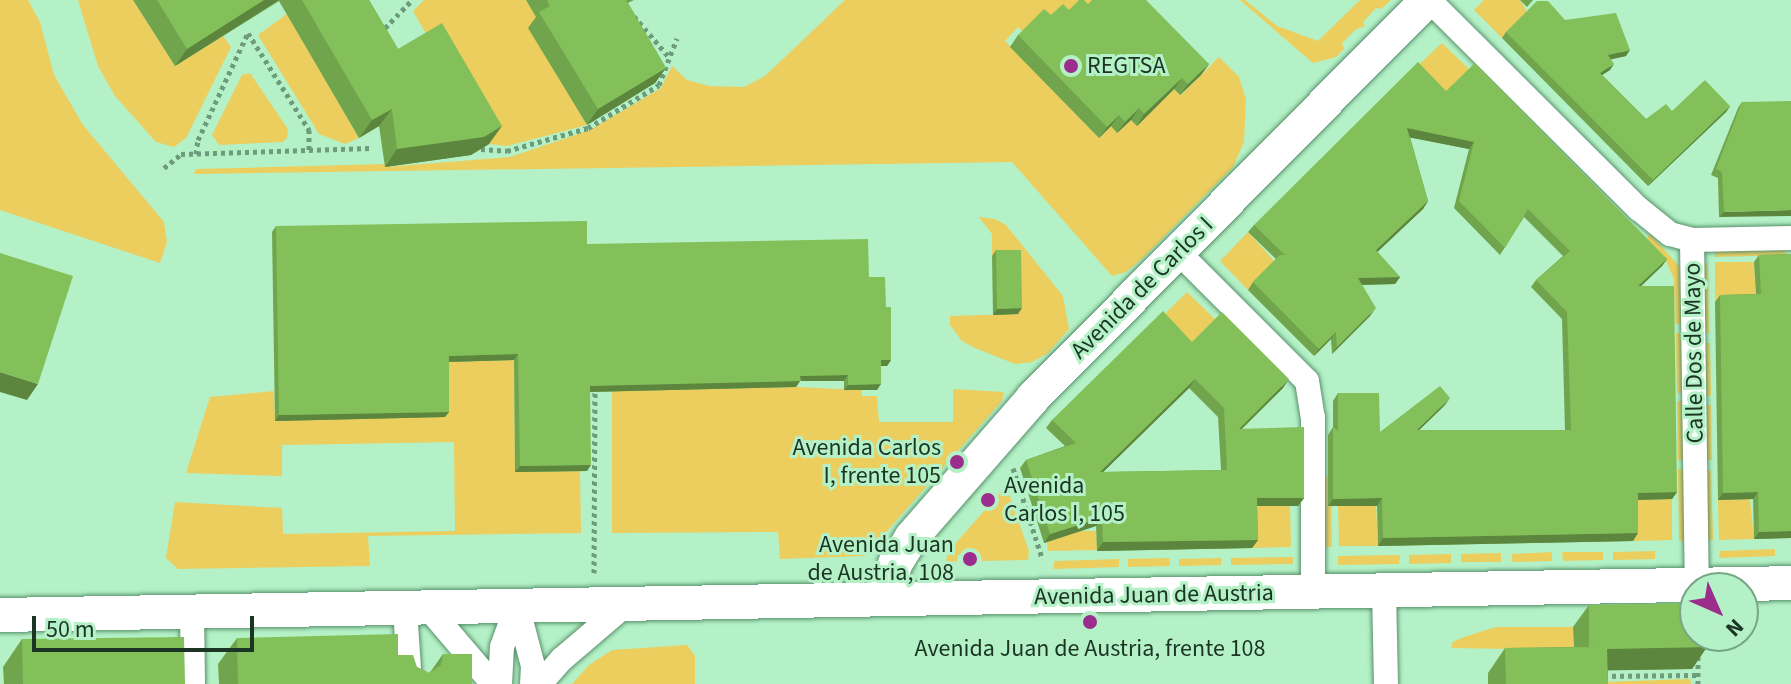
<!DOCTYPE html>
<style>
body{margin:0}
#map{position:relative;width:1791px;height:684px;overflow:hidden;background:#b4f1c7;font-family:"Source Sans 3",sans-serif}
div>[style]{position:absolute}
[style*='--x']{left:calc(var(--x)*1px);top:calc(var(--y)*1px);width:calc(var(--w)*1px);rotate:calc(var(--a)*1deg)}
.green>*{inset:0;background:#ecce5f}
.path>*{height:5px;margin-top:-2.5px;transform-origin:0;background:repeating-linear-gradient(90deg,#6e9b7c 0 4px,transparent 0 8px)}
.roads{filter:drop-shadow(0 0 2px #58916b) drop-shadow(0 0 2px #58916b)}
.street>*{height:24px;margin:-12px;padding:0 12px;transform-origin:12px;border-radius:12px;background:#fff}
.secondary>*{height:34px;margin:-17px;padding:0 17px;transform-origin:17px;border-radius:17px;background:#fff}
.wall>*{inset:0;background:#71a54d}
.shaded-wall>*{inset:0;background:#5c863e}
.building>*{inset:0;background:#83c059}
.dots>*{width:22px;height:22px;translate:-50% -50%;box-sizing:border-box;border:4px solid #b4f1c7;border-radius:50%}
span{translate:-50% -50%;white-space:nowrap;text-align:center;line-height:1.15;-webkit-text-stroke:6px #b4f1c7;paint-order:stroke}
.poi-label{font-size:24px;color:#1b3423}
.left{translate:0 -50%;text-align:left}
.right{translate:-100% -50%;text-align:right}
.street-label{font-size:24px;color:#1b3423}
.north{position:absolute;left:1679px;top:572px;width:80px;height:80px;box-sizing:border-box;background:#b4f1c7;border:2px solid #77a585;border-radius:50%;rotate:135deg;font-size:22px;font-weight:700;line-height:32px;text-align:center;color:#1b3423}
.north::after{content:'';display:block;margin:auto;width:28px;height:36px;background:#9b2d8c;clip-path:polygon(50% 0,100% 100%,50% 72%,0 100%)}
.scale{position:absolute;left:32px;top:616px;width:222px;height:36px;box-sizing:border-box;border:4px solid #1b3423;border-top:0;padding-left:10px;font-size:24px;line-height:28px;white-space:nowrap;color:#1b3423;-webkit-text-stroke:6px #b4f1c7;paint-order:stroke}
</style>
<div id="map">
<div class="green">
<i style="clip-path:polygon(0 0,28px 0,40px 22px,54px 75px,83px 125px,164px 222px,167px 242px,160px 263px,0 210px)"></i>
<i style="clip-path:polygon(78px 0,133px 0,175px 66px,223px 36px,231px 47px,186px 138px,174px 147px,156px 142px,115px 96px,98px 66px)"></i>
<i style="clip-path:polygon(424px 0,526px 0,539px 21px,529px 28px,587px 125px,507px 146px,489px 144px,413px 11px)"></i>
<i style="clip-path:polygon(845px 0,1095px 0,1080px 16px,1024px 33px,1018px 27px,1005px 41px,1099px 138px,1111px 126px,1131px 120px,1137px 125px,1174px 89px,1181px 95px,1219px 57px,1239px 77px,1246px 99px,1244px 142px,1233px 167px,1143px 258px,1126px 272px,1112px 276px,1012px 162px,193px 174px,197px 169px,385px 164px,386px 167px,510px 157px,590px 130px,661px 88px,672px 66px,687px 80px,709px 86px,744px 87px,765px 76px)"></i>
<i style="clip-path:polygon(1240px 0,1245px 0,1277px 26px,1318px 41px,1360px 0,1391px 0,1381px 9px,1376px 8px,1363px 22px,1365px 26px,1355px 30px,1342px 43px,1344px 49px,1336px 57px,1313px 63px)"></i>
<i style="clip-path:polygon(1484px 0,1520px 0,1528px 13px,1502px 38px,1474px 10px)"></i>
<i style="clip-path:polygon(287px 14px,359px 138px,345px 144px,319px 134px,258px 35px)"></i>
<i style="clip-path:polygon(1442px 43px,1470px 70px,1442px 96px,1413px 70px)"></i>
<i style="clip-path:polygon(250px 73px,288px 129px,287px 138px,283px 142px,219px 145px,212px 135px,242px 75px)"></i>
<i style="clip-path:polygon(979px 217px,995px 219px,1006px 225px,1063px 296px,1069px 329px,1048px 353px,1032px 362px,1015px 364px,975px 348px,962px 341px,950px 325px,950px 316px,1018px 314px,992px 256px,992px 234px)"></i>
<i style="clip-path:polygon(1248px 232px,1275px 262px,1248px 290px,1220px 261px)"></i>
<i style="clip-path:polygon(1650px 234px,1680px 267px,1684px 324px,1675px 324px,1674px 279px,1666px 261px,1645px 241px)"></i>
<i style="clip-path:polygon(1785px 247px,1785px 255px,1715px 257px,1715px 249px)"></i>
<i style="clip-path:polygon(1715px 262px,1754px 262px,1756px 301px,1715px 302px)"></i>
<i style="clip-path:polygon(1708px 263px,1709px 333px,1702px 333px,1701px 264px)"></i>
<i style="clip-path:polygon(1187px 292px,1216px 320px,1192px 344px,1158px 321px)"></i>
<i style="clip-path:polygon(1685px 332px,1686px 393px,1677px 393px,1676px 333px)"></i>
<i style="clip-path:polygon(1702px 343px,1710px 343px,1711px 396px,1703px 396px)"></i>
<i style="clip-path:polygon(514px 360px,515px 472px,580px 471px,581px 533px,368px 536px,370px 566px,178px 569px,166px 558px,175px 502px,282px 508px,283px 534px,455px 531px,454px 442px,282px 445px,282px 476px,186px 473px,210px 397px,274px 391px,275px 420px,445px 362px)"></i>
<i style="clip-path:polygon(796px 387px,862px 390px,862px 396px,877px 396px,879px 422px,953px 422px,953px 389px,1004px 392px,1002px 401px,865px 556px,780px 559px,778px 532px,612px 533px,612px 391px)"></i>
<i style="clip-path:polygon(1677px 401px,1686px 401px,1686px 460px,1678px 460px)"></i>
<i style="clip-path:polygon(1703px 405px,1711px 405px,1712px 460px,1704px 460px)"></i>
<i style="clip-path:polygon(1678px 469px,1686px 469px,1688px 540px,1679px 541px)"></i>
<i style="clip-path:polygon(1704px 471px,1711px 471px,1713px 540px,1706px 540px)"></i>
<i style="clip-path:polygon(1323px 477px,1331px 477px,1332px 547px,1324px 547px)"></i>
<i style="clip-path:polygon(1006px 486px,1029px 551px,1028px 560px,982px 561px,981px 555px,958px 555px,957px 562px,946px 561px,948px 552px)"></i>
<i style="clip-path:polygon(1672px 499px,1672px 540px,1633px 541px,1634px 500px)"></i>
<i style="clip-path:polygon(1750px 499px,1754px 539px,1719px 540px,1718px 500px)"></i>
<i style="clip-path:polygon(1254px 506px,1290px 506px,1291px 547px,1252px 548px)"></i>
<i style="clip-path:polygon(1338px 506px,1376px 506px,1378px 546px,1339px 546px)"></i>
<i style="clip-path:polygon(1080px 531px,1096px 531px,1097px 550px,1048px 551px,1047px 542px)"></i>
<i style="clip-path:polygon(1775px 549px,1775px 556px,1719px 558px,1720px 551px)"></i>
<i style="clip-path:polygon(1655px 551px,1655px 559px,1613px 560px,1613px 552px)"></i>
<i style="clip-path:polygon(1552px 552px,1552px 561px,1512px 562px,1512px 554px)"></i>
<i style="clip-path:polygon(1562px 552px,1603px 552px,1603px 560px,1563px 561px)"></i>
<i style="clip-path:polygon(1501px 553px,1501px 562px,1461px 562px,1461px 554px)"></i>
<i style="clip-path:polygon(1451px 554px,1451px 563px,1409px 564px,1409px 555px)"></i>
<i style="clip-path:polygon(1400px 555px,1399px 564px,1338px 565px,1338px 556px)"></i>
<i style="clip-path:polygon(1293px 557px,1293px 564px,1231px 565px,1231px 558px)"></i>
<i style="clip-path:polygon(1169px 558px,1170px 566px,1128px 567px,1128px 559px)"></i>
<i style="clip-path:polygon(1221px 558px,1221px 565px,1179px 566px,1179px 559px)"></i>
<i style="clip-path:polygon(1119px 559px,1119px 567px,1054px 569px,1054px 561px)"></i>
<i style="clip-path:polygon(1496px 627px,1573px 627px,1574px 650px,1451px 648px,1453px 642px,1464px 637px)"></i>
<i style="clip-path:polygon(687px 645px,695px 656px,695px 684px,572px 684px,589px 665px,612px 650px)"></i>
<i style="clip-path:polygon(1690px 679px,1691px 684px,1603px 684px,1603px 682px)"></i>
</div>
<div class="path">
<i style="--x:634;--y:16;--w:54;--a:49.5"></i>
<i style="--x:385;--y:28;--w:39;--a:-46"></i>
<i style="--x:481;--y:149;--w:26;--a:4"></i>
<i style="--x:507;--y:151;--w:84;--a:-15.9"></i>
<i style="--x:588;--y:128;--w:83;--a:-31.2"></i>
<i style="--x:659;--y:85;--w:50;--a:-69"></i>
<i style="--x:196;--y:154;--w:14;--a:-82"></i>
<i style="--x:198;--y:140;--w:118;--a:-65"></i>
<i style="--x:248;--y:33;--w:115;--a:57.8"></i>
<i style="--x:309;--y:130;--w:23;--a:90"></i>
<i style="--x:164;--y:168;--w:22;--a:-39"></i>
<i style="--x:181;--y:154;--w:189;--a:-1.8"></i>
<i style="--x:1013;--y:468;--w:95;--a:72.1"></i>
<i style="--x:594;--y:573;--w:185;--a:-89.7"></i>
<i style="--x:1698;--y:657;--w:27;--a:90"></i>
<i style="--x:1596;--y:684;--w:8;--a:-90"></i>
<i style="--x:1596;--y:676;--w:102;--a:-0.6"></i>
</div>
<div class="roads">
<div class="street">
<i style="--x:1429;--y:0;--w:296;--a:44.9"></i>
<i style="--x:1639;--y:209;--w:40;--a:39"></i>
<i style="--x:1670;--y:234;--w:23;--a:15"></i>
<i style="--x:1692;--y:240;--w:345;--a:89.2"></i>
<i style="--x:1692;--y:240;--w:99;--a:-1.2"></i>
<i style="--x:1178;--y:252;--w:182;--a:45"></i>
<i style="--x:1307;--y:381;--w:36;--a:81"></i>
<i style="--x:1313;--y:417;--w:175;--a:90"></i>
<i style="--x:1384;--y:590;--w:94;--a:88.8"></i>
<i style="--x:517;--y:605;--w:63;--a:75.3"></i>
<i style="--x:533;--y:666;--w:18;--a:93"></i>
<i style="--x:428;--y:608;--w:100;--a:49.5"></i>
<i style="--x:405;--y:609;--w:75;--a:86.2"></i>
<i style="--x:192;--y:611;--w:73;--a:89.2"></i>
<i style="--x:500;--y:684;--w:37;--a:-87"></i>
<i style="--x:502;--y:647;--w:45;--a:-70.3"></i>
<i style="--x:540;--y:684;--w:33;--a:-49"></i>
<i style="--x:562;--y:659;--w:88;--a:-40.4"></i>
</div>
<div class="secondary">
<i style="--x:886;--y:598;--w:35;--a:-75"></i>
<i style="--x:895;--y:564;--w:31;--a:-58"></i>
<i style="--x:911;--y:538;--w:186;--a:-48.9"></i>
<i style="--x:1033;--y:398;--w:560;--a:-45.29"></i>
<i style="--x:0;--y:615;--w:1791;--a:-1.02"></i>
</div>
</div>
<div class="wall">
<i style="clip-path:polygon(133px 0,369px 0,398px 49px,489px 144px,471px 155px,385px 167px,379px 126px,359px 138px,279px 1px,175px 66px)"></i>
<i style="clip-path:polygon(526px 0,634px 0,628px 3px,666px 68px,655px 83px,587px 125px,528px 28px,536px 17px)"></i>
<i style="clip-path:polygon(1520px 0,1533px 0,1527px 7px)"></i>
<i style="clip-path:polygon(1088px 4px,1209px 64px,1201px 75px,1180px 95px,1174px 89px,1137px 126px,1131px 120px,1117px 133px,1111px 126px,1099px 138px,1010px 47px,1018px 35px,1051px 15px)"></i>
<i style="clip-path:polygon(1565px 20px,1626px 56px,1611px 59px,1610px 70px,1602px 75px,1646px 119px,1672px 111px,1730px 106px,1726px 112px,1648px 186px,1502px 38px,1506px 32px)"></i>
<i style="clip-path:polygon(1446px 91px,1667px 259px,1662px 266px,1640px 286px,1677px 492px,1672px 499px,1638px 500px,1633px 541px,1378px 546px,1377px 506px,1328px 506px,1328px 435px,1333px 427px,1333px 401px,1338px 393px,1380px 432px,1445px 405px,1419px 430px,1565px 430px,1562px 319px,1531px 287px,1536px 280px,1563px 256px,1524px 217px,1500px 255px,1454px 208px,1469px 149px,1410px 137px,1428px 201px,1423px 209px,1377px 252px,1400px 277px,1395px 284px,1362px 285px,1370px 316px,1332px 354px,1331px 339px,1314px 356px,1248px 290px,1253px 282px,1276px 259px,1248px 232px,1254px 225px)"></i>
<i style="clip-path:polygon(1742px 102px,1790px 171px,1719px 217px,1718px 178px,1711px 175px,1738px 108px)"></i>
<i style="clip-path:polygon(276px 226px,587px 244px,869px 277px,886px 307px,891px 360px,887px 366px,881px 366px,877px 390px,844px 390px,844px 381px,800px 381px,796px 387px,590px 392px,587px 471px,515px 472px,514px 360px,449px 362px,449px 412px,445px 417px,275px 421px,272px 232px)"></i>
<i style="clip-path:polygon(996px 250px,1018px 314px,993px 315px,992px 256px)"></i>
<i style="clip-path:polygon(1791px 254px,1791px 538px,1754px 539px,1753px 499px,1718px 500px,1715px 302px,1720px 295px,1756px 294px,1754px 262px,1759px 255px)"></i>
<i style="clip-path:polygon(evenodd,1192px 342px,1283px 388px,1242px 429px,1304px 498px,1298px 506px,1257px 506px,1258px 540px,1252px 548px,1097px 551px,1096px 526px,1044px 543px,1020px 468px,1026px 460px,1065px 446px,1046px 428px,1052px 420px,1192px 342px,1189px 388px,1218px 417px,1221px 470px,1103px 472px,1189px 388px)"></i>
<i style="clip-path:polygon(1589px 605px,1707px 647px,1692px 669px,1608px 670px,1608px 684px,1488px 684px,1488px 673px,1505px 648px,1574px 647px,1573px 627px)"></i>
<i style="clip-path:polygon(237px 638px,417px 667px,429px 673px,431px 671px,443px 654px,472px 684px,219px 684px,218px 664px)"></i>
<i style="clip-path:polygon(22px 639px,185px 684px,4px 684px,3px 667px)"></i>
</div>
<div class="shaded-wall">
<i style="clip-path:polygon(264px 0,279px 0,175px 66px,187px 49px)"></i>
<i style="clip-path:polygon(1630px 50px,1626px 56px,1604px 61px,1608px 55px)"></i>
<i style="clip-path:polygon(1209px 64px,1201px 75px,1180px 95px,1188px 84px)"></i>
<i style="clip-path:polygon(1614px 64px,1610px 70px,1596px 79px,1600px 73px)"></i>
<i style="clip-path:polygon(666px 68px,655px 83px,587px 125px,598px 109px)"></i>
<i style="clip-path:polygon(1182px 78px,1174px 89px,1137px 126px,1144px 114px)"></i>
<i style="clip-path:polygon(1730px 106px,1726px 112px,1648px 186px,1653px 180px)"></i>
<i style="clip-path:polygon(1139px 108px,1131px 120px,1117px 133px,1125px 122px)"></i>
<i style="clip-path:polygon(392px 109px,379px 126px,359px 138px,372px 120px)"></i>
<i style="clip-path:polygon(1119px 115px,1111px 126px,1099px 138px,1107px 127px)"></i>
<i style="clip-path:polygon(502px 126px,489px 144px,471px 155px,385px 167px,397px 149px)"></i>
<i style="clip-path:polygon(1407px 128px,1474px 142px,1469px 149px,1402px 136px)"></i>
<i style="clip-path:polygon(1428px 201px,1423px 209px,1371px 258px,1376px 250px)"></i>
<i style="clip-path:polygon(1791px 210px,1791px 216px,1719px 217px,1724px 212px)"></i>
<i style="clip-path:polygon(1667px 259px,1662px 266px,1633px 294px,1638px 286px)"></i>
<i style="clip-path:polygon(1400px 277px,1395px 284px,1353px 285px,1358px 278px)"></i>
<i style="clip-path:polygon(1022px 308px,1018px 314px,993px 315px,997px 309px)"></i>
<i style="clip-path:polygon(1376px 308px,1370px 316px,1332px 354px,1337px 347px)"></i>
<i style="clip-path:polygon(1336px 332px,1331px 339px,1314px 356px,1319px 349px)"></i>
<i style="clip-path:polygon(518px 354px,514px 360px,445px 362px,449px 356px)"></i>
<i style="clip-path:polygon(881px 360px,891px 360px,887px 366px,877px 366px)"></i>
<i style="clip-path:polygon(0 372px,38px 384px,27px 400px,0 392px)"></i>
<i style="clip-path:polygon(848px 375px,844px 381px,800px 381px,796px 387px,586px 392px,590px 386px,800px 376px)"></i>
<i style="clip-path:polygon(1195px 379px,1189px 388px,1094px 481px,1100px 472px)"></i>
<i style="clip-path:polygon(1289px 379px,1283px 388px,1233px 437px,1239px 429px)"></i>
<i style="clip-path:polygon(881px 384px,877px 390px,844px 390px,848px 385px)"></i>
<i style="clip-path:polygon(1450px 398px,1445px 405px,1412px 437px,1417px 430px)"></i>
<i style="clip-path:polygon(449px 412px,445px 417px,275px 421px,279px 415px)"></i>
<i style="clip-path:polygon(591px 465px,587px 471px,515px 472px,520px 466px)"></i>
<i style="clip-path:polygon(1677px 492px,1672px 499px,1633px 500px,1638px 493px)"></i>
<i style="clip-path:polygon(1758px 492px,1753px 499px,1718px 500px,1723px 493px)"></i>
<i style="clip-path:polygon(1257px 498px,1304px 498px,1298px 506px,1251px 506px)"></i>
<i style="clip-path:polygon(1382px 498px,1377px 506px,1328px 506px,1333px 499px)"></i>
<i style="clip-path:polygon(1102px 518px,1096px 526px,1044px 543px,1050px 534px)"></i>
<i style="clip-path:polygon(1791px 531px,1791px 538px,1754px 539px,1759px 532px)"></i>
<i style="clip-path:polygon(1638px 533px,1633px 541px,1378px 546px,1383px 538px)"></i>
<i style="clip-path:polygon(1258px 540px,1252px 548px,1097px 551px,1103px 542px)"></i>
<i style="clip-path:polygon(1707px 647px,1692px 669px,1574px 671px,1590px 649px)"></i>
</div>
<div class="building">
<i style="clip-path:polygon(157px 0,264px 0,187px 49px)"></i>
<i style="clip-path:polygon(302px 0,369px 0,398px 49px,442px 23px,502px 126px,484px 137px,397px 149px,392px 109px,372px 120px)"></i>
<i style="clip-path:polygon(547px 0,626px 0,666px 68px,598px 109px,539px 12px,550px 6px)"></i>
<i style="clip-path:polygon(1079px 0,1084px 0,1088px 4px,1092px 0,1146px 0,1209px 64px,1188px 84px,1182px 78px,1144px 114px,1139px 108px,1125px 122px,1119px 115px,1107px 127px,1018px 35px,1044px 9px,1051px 15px,1063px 4px,1069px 10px)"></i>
<i style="clip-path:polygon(1537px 1px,1548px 1px,1565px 20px,1616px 13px,1630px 50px,1608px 55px,1614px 64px,1600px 73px,1646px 119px,1666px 104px,1672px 111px,1705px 80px,1730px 106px,1653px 180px,1506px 32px)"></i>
<i style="clip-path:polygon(1418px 62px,1446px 91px,1475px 63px,1667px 259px,1638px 286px,1674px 286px,1677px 492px,1638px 493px,1638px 533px,1383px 538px,1382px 498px,1333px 499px,1333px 427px,1338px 431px,1338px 393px,1379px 393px,1380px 432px,1440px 386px,1450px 398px,1417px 430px,1571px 430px,1567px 312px,1536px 280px,1570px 251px,1528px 209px,1505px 248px,1459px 201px,1474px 142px,1407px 128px,1428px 201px,1376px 250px,1400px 277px,1358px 278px,1376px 308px,1337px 347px,1336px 332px,1319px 349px,1253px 282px,1280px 255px,1285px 255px,1254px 225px)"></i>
<i style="clip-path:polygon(1791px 101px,1791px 210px,1724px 212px,1722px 172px,1716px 169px,1742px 102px)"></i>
<i style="clip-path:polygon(587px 221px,587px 244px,868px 239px,869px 277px,885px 277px,886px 307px,891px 307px,891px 360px,881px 360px,881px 384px,848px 385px,848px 375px,800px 376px,801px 381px,590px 386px,591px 465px,520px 466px,518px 354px,449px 356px,449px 412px,279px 415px,276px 226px)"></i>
<i style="clip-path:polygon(996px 250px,1021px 250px,1022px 308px,997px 309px)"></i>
<i style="clip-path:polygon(0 253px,73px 276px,38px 384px,0 372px)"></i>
<i style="clip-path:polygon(1791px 254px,1791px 531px,1759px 532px,1758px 492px,1723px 493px,1720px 295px,1761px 294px,1759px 255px)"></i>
<i style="clip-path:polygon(evenodd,1163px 311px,1192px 342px,1222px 312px,1289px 379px,1239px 429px,1304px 427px,1304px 498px,1257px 498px,1258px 540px,1103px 542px,1102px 518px,1050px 534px,1026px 460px,1076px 443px,1052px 420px,1163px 311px,1195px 379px,1224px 408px,1227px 470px,1100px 472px,1195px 379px)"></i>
<i style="clip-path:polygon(1695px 603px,1695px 636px,1707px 636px,1707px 647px,1607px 649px,1607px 647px,1589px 647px,1589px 605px)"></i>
<i style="clip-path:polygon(398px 634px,398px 655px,413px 655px,417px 667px,429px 673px,441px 665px,443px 654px,472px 654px,472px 684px,238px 684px,237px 638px)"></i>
<i style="clip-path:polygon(184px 637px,185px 684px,23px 684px,22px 639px)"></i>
<i style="clip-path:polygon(1607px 647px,1608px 684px,1506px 684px,1505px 648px)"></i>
</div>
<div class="dots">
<i style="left:1071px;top:66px;background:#9b2d8c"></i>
<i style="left:957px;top:462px;background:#9b2d8c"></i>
<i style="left:988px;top:500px;background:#9b2d8c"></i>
<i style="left:970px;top:559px;background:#9b2d8c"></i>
<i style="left:1090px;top:622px;background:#9b2d8c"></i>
</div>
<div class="poi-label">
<span class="left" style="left:1087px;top:66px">REGTSA</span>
<span class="right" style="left:941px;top:462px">Avenida Carlos<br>I, frente 105</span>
<span class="left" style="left:1004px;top:500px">Avenida<br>Carlos I, 105</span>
<span class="right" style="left:954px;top:559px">Avenida Juan<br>de Austria, 108</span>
<span style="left:1090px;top:649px">Avenida Juan de Austria, frente 108</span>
</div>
<div class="street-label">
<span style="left:1142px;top:288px;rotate:-45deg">Avenida de Carlos I</span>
<span style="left:1694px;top:353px;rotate:-91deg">Calle Dos de Mayo</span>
<span style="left:1154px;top:595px;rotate:-1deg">Avenida Juan de Austria</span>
</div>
<div class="north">N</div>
<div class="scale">50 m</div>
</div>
